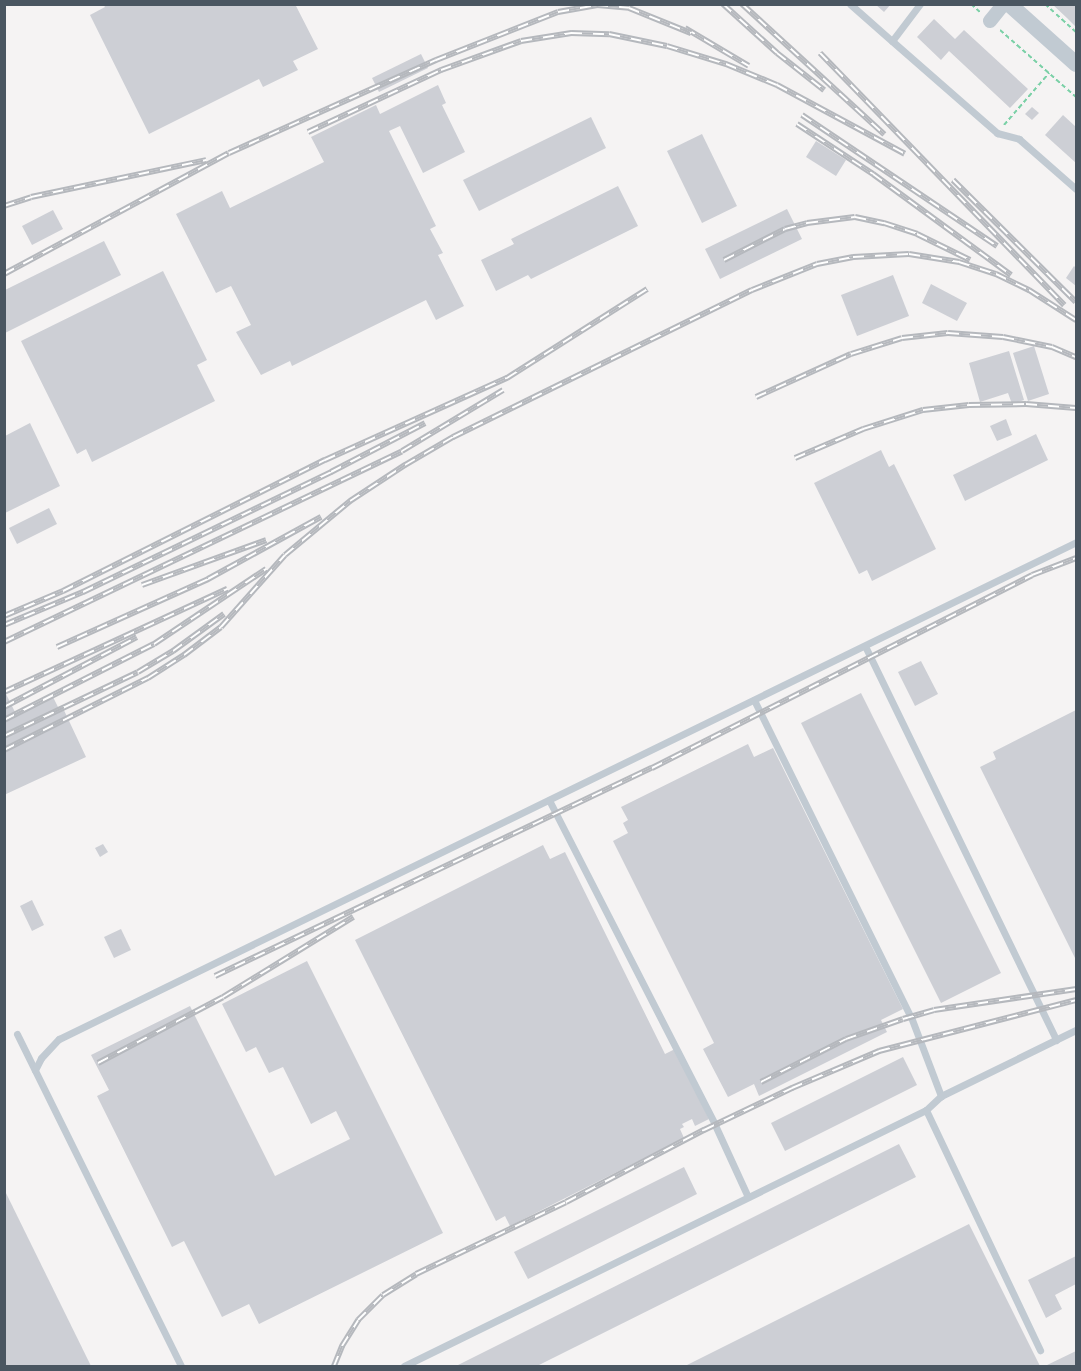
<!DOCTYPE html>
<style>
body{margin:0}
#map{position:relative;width:1081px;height:1371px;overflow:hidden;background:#f5f3f3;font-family:Raleway,sans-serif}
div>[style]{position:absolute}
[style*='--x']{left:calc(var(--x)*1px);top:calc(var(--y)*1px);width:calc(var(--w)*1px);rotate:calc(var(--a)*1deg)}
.building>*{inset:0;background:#cdcfd5}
.path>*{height:2px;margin-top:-1px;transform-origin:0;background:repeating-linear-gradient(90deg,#7ad0a6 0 4.5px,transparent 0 7.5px)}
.service>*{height:7px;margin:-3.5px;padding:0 3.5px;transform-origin:3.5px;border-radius:3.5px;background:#c1cad2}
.minor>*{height:14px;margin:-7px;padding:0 7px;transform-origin:7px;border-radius:7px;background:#c1cad2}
.tertiary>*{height:16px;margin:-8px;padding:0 8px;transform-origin:8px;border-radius:8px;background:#c1cad2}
.rail>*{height:6px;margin-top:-3px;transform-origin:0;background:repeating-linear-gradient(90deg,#fff 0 11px,#b5b8bd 0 22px);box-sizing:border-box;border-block:2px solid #b5b8bd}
span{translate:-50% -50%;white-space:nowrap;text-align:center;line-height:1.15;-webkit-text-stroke:5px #fff;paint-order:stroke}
.frame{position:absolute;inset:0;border:6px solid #4a5661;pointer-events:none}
</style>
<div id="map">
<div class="building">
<i style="clip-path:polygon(103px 4px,295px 4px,318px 49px,293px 61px,298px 70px,263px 87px,259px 79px,149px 134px,90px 15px,105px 7px)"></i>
<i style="clip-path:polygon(875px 4px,891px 4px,884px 12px)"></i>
<i style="clip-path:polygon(1052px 4px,1076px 4px,1076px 27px,1067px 18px)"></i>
<i style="clip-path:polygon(934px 19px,955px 39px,964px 30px,1028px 89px,1010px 108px,949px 51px,941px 60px,917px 37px)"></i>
<i style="clip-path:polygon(421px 54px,428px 68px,379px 92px,372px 78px)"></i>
<i style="clip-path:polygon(438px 85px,446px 103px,442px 105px,465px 152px,423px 173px,400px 126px,389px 131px,436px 226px,430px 229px,443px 253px,438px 255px,464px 306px,436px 320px,426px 300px,292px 366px,290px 361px,261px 375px,236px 332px,251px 325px,231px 286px,216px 293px,176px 214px,222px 191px,230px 208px,324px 162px,311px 137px,376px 105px,380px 114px)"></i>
<i style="clip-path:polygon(1032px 107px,1039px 113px,1032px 120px,1025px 114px)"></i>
<i style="clip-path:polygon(1063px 115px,1076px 127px,1076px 163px,1045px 135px)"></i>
<i style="clip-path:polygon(591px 117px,606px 148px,479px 211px,463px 180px)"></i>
<i style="clip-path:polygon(702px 134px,737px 206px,702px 223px,667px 151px)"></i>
<i style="clip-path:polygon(816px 141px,846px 160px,836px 176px,806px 157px)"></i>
<i style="clip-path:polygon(618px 186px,638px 226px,531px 279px,528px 275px,496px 291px,481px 260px,514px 244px,511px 239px)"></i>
<i style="clip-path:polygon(787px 209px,802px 239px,720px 279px,705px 249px)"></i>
<i style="clip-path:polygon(53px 210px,63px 229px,32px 245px,22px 226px)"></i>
<i style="clip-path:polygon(104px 241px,121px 275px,5px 333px,5px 290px)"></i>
<i style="clip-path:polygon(1074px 266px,1076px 268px,1076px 286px,1066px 278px)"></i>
<i style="clip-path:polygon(163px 271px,207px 360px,197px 365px,215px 401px,92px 462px,86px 449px,77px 454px,21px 341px)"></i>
<i style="clip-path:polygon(893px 275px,909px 316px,857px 336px,841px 295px)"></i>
<i style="clip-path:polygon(931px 284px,967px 303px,957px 321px,922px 303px)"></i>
<i style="clip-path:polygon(1034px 346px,1049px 394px,1028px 401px,1013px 353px)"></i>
<i style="clip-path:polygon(1009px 351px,1024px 400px,1012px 404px,1008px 393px,980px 402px,969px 363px)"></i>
<i style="clip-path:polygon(1006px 419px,1012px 435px,997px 441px,990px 426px)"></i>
<i style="clip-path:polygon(30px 423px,60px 486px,5px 513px,5px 436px)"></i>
<i style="clip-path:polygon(1036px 434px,1048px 460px,965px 501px,953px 475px)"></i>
<i style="clip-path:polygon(881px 450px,889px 467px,894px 464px,936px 549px,872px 581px,867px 570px,859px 574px,814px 483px)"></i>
<i style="clip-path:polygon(49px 508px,57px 524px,17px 544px,9px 528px)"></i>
<i style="clip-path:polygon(921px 661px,938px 694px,915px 706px,898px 672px)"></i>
<i style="clip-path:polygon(4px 690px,16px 714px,53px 697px,58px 707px,62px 706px,86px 757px,4px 795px)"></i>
<i style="clip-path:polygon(861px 693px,1001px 973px,941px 1003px,801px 723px)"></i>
<i style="clip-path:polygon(1076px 710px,1076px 960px,980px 767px,996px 759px,993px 752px)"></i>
<i style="clip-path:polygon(748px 744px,754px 757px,773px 748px,903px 1009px,881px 1020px,887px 1032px,759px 1096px,754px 1084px,728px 1097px,703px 1049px,714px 1043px,613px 841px,628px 833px,623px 823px,628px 820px,621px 807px)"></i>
<i style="clip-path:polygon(103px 844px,108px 852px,100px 857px,95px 848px)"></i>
<i style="clip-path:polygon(543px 845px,550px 859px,565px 852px,665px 1054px,675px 1049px,709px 1119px,695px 1126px,692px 1119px,682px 1124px,684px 1127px,680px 1129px,684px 1138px,510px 1226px,505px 1216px,496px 1221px,355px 940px)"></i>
<i style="clip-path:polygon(32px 900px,44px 925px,32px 931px,20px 906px)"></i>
<i style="clip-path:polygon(121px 929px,131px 950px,114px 958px,104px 937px)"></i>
<i style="clip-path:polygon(307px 961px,443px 1233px,259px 1324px,249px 1304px,222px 1317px,184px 1241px,172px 1247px,97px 1096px,109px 1090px,91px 1055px,190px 1006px,275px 1176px,350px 1139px,336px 1111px,311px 1124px,283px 1067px,269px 1073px,256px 1047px,246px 1052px,222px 1004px)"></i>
<i style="clip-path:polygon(903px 1057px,917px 1085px,785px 1151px,771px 1123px)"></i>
<i style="clip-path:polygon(899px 1144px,916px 1177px,537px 1366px,456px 1366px)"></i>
<i style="clip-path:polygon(684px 1167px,697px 1194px,528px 1279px,514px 1252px)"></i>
<i style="clip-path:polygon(4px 1189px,91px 1366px,4px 1366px)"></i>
<i style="clip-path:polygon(969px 1224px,1040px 1366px,685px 1366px)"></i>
<i style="clip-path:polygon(1076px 1256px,1076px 1284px,1055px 1295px,1062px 1309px,1046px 1318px,1028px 1280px)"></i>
<i style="clip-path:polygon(1076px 1351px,1076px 1366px,1045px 1366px)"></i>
</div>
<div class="path">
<i style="--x:971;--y:4;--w:12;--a:42"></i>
<i style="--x:1045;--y:4;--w:42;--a:42.1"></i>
<i style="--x:1000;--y:30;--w:101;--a:41.4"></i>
<i style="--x:1004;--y:125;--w:69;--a:-49.1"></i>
</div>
<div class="service">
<i style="--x:850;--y:4;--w:56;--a:41.4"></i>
<i style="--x:920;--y:4;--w:46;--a:127.1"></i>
<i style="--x:892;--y:41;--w:140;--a:41.2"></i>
<i style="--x:997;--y:133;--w:23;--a:15"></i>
<i style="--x:1019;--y:139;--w:76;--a:41.3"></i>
<i style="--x:865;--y:646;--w:438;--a:64.1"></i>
<i style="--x:754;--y:700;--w:354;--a:63.7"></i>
<i style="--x:911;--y:1017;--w:85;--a:69.2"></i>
<i style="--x:549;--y:800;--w:365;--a:62.9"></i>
<i style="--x:715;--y:1125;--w:79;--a:65.4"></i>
<i style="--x:17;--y:1034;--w:370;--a:63.7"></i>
<i style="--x:35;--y:1070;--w:13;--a:-63"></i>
<i style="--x:41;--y:1058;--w:26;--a:-47"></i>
<i style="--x:59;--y:1039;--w:1132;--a:-26.04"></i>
<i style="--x:926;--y:1110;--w:266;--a:64.6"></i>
<i style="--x:404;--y:1366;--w:581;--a:-26.12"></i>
<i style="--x:926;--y:1110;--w:21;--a:-43"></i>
<i style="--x:941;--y:1096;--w:150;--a:-26.1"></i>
</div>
<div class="minor">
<i style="--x:990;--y:21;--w:22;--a:-51"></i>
</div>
<div class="tertiary">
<i style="--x:1009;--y:4;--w:90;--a:41.8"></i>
</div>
<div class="rail">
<i style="--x:723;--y:4;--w:73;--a:42.2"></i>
<i style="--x:777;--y:53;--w:60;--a:38.2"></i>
<i style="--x:742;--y:4;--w:193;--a:42.5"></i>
<i style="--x:685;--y:28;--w:74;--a:30.7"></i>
<i style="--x:820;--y:53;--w:351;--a:45.9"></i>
<i style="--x:802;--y:115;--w:235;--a:33.9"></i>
<i style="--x:797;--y:124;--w:91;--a:33.3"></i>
<i style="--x:873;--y:174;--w:171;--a:36.2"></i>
<i style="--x:308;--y:132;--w:147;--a:-25"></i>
<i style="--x:441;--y:70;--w:85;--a:-19.9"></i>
<i style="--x:521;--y:41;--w:51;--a:-9.1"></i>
<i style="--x:571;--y:33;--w:38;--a:2"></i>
<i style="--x:609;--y:34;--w:59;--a:11.7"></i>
<i style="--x:667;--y:46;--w:62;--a:17"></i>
<i style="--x:726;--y:64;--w:55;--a:22.4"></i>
<i style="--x:777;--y:85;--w:145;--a:28.3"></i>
<i style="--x:953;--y:180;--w:173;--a:44.8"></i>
<i style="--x:4;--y:206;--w:28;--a:-18"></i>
<i style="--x:31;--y:197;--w:179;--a:-11.9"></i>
<i style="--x:724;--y:260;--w:68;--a:-26.9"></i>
<i style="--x:785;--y:229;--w:23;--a:-15"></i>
<i style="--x:807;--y:223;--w:48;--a:-7.1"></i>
<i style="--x:855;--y:217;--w:30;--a:12"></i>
<i style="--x:884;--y:223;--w:35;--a:18"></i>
<i style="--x:917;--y:234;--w:59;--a:26.1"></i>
<i style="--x:4;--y:274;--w:255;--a:-28.3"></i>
<i style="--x:229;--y:153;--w:227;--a:-24.2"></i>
<i style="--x:436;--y:60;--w:131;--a:-21.5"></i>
<i style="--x:558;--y:12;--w:40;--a:-10"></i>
<i style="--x:597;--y:5;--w:32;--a:5"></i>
<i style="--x:629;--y:8;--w:67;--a:22"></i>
<i style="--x:756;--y:397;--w:104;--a:-24.4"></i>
<i style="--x:851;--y:354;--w:53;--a:-17.4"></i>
<i style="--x:902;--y:338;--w:46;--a:-6.2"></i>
<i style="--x:948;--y:333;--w:55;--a:4.2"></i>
<i style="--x:1003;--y:337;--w:50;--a:11.5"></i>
<i style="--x:1052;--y:347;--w:26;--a:23"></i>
<i style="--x:795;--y:458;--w:74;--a:-23.1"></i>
<i style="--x:863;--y:429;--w:63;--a:-17.6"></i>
<i style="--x:923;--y:410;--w:46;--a:-6.2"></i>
<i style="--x:969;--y:405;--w:57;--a:-1"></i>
<i style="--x:1026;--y:404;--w:50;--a:4.6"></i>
<i style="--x:142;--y:585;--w:132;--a:-19.9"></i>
<i style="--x:4;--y:616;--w:64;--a:-23"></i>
<i style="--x:63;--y:591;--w:293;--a:-26.6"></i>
<i style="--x:325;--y:460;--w:200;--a:-24.3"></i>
<i style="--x:507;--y:378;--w:166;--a:-32.4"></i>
<i style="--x:4;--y:625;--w:86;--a:-22.7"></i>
<i style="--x:83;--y:592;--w:276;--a:-25.8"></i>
<i style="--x:331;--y:472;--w:106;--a:-27.5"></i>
<i style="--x:4;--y:642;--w:441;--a:-25.6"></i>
<i style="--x:402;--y:451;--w:118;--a:-31.1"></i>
<i style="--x:57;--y:647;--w:166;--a:-24.2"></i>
<i style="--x:208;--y:579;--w:129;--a:-28.8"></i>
<i style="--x:4;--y:692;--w:246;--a:-24.8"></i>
<i style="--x:4;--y:707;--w:150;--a:-27.8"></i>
<i style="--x:4;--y:720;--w:168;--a:-26.9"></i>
<i style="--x:154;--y:644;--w:135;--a:-33.8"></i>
<i style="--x:4;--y:736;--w:148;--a:-25.5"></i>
<i style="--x:138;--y:672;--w:41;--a:-31"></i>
<i style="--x:173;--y:651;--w:63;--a:-36"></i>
<i style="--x:4;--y:750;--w:161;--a:-26.6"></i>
<i style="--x:148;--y:678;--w:43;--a:-32.6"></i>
<i style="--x:184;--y:655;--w:46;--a:-37.1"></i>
<i style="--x:221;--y:627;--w:96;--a:-48.4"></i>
<i style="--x:285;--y:555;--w:85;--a:-39.7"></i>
<i style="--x:350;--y:501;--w:66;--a:-33.2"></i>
<i style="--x:405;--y:465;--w:56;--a:-30.3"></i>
<i style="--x:453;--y:437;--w:333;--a:-26.2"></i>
<i style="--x:752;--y:290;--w:70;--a:-21.8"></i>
<i style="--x:817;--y:264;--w:37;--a:-11"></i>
<i style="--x:853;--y:257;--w:56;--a:-3.1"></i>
<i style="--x:909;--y:254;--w:51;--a:9.1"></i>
<i style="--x:959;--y:262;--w:39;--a:18"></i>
<i style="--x:996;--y:274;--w:37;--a:26"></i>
<i style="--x:1029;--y:290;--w:56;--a:32.6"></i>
<i style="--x:215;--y:976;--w:484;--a:-25.5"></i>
<i style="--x:652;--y:768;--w:426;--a:-26.9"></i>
<i style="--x:1032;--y:575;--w:47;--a:-21.1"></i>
<i style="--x:98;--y:1063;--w:141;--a:-27.8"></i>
<i style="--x:223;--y:997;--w:153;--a:-31.6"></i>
<i style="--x:761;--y:1082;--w:95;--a:-26.8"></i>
<i style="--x:846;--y:1039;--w:60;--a:-19.3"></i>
<i style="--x:903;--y:1019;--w:32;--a:-16"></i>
<i style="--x:934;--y:1010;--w:144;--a:-8.4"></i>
<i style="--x:334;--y:1366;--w:22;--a:-68"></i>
<i style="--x:342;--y:1346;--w:31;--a:-58"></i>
<i style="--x:358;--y:1320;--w:35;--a:-45"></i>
<i style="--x:383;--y:1295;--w:39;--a:-32"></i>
<i style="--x:416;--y:1274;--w:166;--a:-25.6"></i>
<i style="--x:566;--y:1202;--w:156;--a:-27.6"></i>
<i style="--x:704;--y:1130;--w:98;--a:-25.5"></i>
<i style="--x:792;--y:1088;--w:95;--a:-23"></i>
<i style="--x:879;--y:1051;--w:203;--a:-14.5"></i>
</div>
<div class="frame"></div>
</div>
